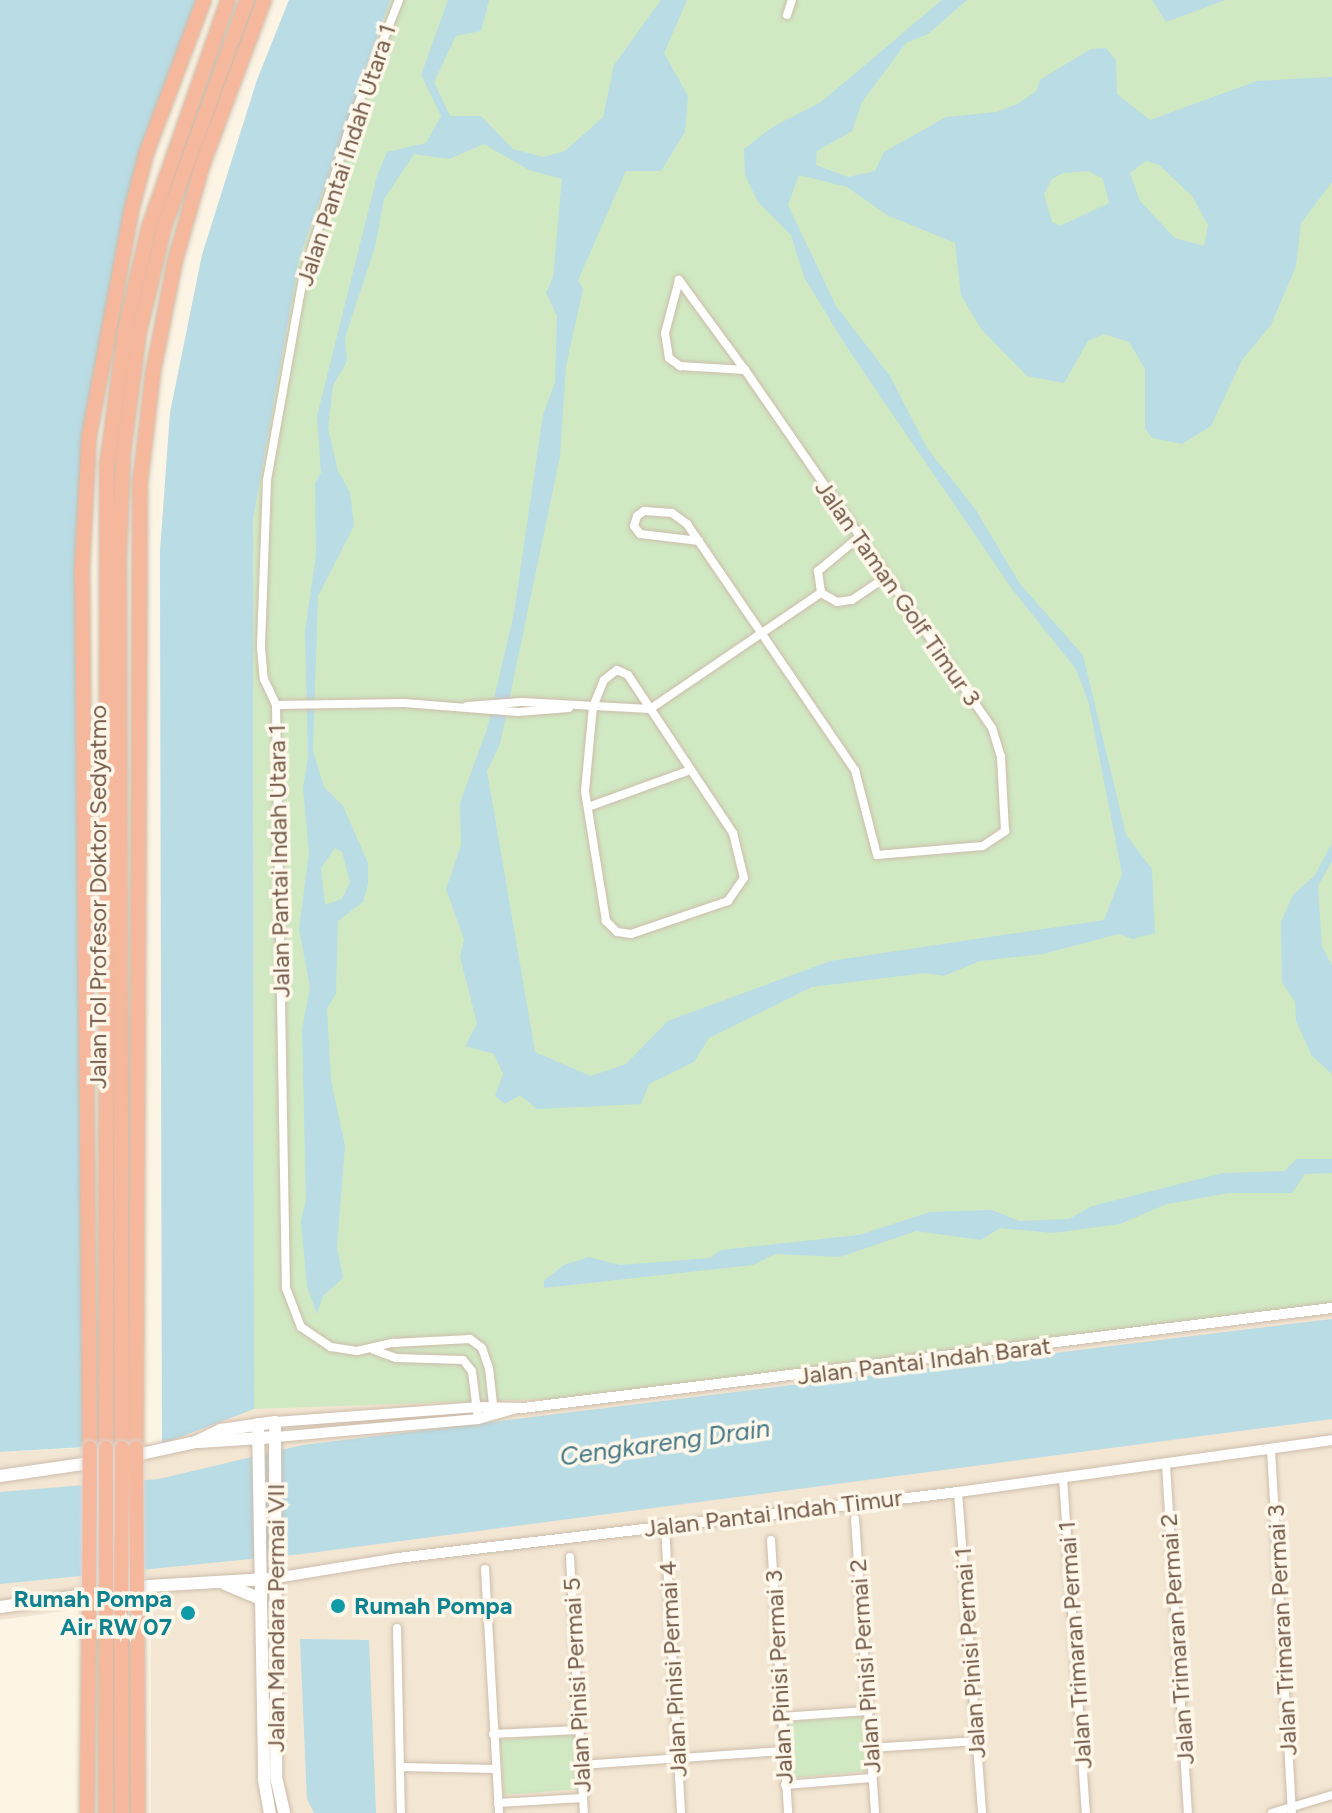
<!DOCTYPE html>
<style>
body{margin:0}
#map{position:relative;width:1332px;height:1813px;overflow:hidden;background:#fcf4e4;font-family:Figtree,sans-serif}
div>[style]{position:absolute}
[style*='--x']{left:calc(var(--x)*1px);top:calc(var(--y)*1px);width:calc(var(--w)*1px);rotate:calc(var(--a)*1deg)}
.residential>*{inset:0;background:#f3e6d3}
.green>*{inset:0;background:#d0e9c3}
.water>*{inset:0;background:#b9dce5}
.roads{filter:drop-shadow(0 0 2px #cdbcab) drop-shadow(0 0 2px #cdbcab)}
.minor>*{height:8px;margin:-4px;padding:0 4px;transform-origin:4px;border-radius:4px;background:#fff}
.tertiary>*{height:10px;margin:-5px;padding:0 5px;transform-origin:5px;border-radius:5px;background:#fff}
.secondary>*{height:12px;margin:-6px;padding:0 6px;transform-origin:6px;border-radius:6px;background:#fff}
.motorway>*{height:14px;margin:-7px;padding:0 7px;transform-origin:7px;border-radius:7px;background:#f5b89c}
.bridges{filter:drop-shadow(0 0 2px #dbd4d0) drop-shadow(0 0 2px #dbd4d0)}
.motorway-bridge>*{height:14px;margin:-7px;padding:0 7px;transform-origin:7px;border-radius:7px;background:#f5b89c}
.dots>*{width:22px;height:22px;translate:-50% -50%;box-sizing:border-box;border:4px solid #fff8ea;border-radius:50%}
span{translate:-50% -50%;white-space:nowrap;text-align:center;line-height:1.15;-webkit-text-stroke:7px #fff8ea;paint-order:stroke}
.street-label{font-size:24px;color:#745b4a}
.culture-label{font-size:24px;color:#0d838f;font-weight:700}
.right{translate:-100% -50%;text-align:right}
.left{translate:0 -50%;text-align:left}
.water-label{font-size:26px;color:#457887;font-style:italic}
</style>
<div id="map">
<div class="residential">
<i style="clip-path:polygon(289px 0,1332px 0,1332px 1813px,151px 1813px,151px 1599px,0 1620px,0 1452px,162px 1444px,160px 552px,170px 413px,202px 255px,257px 80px)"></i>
</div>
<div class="green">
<i style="clip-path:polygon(390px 0,1332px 0,1332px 1303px,575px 1398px,254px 1409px,253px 520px,299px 259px)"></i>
<i style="clip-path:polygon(865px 1715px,869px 1771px,791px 1778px,786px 1722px)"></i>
<i style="clip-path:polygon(575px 1734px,579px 1789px,504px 1795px,500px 1740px)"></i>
</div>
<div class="water">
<i style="clip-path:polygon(0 0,202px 0,141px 161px,83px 439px,85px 1447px,0 1452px)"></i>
<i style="clip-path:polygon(289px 0,390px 0,299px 259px,253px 520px,254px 1409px,162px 1444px,160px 552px,170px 413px,202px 255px,257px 80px)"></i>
<i style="clip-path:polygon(evenodd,448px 0,489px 0,481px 31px,456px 36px,434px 82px,450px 116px,481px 116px,513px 149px,543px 157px,565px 151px,603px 117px,614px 65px,661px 0,687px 0,664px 53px,688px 96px,685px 132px,661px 171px,626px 171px,578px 280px,583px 289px,566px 366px,560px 456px,500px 744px,487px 771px,535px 1052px,591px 1076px,626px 1064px,668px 1021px,830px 961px,1104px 920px,1122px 874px,1089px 704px,1076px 669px,1012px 589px,846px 346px,804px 277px,791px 235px,758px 202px,745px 175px,744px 149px,771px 128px,821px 102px,942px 0,967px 0,928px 34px,906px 43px,862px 102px,852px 131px,817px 151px,816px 165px,848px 177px,875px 171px,884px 152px,946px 117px,997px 112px,1019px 103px,1036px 91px,1041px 79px,1091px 49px,1106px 48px,1116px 60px,1117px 94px,1150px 120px,1257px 81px,1332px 77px,1332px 182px,1301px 223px,1296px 266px,1271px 325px,1242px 360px,1211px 426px,1182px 444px,1152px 438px,1145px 428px,1145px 369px,1129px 342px,1104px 334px,1088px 341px,1064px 383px,1027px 376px,981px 329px,961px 295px,955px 243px,887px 215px,847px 187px,799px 175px,788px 205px,836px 306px,890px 376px,927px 448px,976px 510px,1020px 584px,1083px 655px,1126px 835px,1152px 869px,1155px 933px,1133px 939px,1119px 934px,1043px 954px,980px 961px,944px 976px,925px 973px,812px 987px,709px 1038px,694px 1062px,649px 1084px,641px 1104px,537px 1109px,520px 1095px,505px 1104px,495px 1096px,503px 1074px,494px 1054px,465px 1046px,477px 1024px,460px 957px,464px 939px,446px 889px,461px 845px,460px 803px,487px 729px,514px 613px,543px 415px,555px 382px,557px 316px,546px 293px,553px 277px,562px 179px,529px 170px,484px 144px,449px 159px,414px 154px,384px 199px,375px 247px,345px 338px,347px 361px,333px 386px,328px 428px,338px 471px,350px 492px,354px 526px,318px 596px,313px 751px,324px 787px,343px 806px,368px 863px,368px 884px,363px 902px,338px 921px,336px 994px,327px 1008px,331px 1080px,345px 1146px,337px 1247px,343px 1278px,323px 1296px,317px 1314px,307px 1287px,301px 1221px,306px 1200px,302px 1030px,310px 987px,299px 929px,309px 853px,303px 788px,308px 757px,305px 631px,316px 554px,315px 483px,321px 473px,317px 416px,377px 176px,387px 152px,426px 143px,441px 116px,421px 75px,448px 0,1146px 161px,1159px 165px,1192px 196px,1208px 225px,1204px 246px,1175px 238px,1140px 201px,1130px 173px,1146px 161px,448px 0,1089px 171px,1103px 179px,1109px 203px,1060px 226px,1052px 222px,1044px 194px,1052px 179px,1063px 173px,1089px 171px,448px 0,335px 848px,342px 852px,350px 882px,342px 899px,325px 905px,321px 868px,335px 848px)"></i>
<i style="clip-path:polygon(1152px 0,1225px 0,1166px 22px)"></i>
<i style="clip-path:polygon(1332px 843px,1332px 861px,1318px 886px,1322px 946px,1332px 966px,1332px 1074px,1312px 1056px,1296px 1021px,1295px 1002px,1282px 982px,1281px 922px,1293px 895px,1315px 875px)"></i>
<i style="clip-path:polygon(1296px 1159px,1332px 1159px,1332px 1173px,1305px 1174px,1292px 1193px,1229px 1193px,1167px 1204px,1120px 1224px,1053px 1233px,1000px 1228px,981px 1240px,916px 1231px,840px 1257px,775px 1254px,753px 1265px,544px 1288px,544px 1281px,564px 1265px,589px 1257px,620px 1265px,710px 1258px,721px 1250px,859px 1235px,930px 1212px,992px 1210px,1019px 1221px,1069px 1219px,1092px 1206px,1223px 1173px,1285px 1171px)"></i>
<i style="clip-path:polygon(1332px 1319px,1332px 1419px,302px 1554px,0 1584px,0 1492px,159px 1479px,303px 1445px)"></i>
<i style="clip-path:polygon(300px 1639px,369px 1640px,376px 1813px,314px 1813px,307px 1799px)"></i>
</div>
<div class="roads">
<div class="minor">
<i style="--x:399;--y:0;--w:135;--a:111.3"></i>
<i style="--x:350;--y:126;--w:159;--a:107.2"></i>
<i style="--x:303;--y:278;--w:206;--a:100.1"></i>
<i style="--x:267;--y:481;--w:166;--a:92.1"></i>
<i style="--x:261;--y:647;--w:32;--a:85"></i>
<i style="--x:264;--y:679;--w:29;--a:65"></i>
<i style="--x:276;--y:705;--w:583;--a:89.02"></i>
<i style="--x:286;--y:1288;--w:42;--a:69"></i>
<i style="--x:301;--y:1327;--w:36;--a:34"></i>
<i style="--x:331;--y:1347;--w:26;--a:9"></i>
<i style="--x:357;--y:1351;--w:37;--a:-13"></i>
<i style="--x:393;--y:1343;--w:77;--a:-3"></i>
<i style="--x:470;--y:1339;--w:15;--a:37"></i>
<i style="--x:482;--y:1348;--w:21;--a:71"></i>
<i style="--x:489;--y:1368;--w:45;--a:83.7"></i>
<i style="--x:787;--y:15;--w:16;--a:-72"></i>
<i style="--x:858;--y:538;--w:52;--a:140.5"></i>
<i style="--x:818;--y:571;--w:22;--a:82"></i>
<i style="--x:821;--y:593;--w:18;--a:29"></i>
<i style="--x:837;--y:602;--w:15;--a:-8"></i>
<i style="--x:852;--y:600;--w:41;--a:-34.1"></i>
<i style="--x:699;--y:541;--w:59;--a:-173.2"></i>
<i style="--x:640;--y:534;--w:10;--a:-127"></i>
<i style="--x:634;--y:526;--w:10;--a:-73"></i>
<i style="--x:637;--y:516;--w:9;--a:-36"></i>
<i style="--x:644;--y:511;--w:28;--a:4"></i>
<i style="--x:672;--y:513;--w:19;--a:36"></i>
<i style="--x:687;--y:524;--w:298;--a:55.7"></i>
<i style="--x:855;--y:770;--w:88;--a:75.5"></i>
<i style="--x:877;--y:855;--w:106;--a:-4.9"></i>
<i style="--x:983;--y:846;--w:27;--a:-34"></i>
<i style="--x:1005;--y:831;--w:74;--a:-93.1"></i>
<i style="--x:1001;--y:757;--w:30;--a:-107"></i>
<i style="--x:992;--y:728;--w:435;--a:-124.6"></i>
<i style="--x:745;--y:370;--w:112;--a:-126.3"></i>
<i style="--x:679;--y:280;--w:55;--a:104.8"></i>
<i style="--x:665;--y:333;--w:25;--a:81"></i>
<i style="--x:669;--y:358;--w:14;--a:36"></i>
<i style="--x:680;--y:366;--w:65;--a:3.5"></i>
<i style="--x:617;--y:670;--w:12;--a:24"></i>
<i style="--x:628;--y:675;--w:190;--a:56.4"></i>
<i style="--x:733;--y:833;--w:46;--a:76.3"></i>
<i style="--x:744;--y:878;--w:28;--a:125"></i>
<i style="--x:728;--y:901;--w:102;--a:161.2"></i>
<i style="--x:631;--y:934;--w:14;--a:-172"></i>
<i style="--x:617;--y:932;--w:16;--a:-135"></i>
<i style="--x:606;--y:921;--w:132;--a:-99.2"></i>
<i style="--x:585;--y:791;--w:84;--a:-84.6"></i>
<i style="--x:593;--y:707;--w:29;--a:-68"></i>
<i style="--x:604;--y:680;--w:16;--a:-38"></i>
<i style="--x:276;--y:705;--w:128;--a:-0.9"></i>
<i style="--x:404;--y:703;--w:114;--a:4.5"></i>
<i style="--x:518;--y:712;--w:51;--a:-4.5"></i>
<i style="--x:467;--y:706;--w:55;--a:-4.2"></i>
<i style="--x:522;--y:702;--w:128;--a:3.1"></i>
<i style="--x:650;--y:709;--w:207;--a:-34.2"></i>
<i style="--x:588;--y:807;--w:106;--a:-19.8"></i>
<i style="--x:374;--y:1350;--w:23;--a:20"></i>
<i style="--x:396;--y:1358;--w:67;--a:1.7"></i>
<i style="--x:463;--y:1360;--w:14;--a:51"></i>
<i style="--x:472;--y:1371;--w:48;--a:82.9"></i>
<i style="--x:1271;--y:1449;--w:363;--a:86.7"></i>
<i style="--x:1166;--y:1465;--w:349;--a:86.4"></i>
<i style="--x:1063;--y:1478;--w:336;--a:86.1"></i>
<i style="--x:958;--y:1492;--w:322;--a:85.7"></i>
<i style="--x:855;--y:1519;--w:295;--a:86.1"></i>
<i style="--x:665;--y:1526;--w:287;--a:86.8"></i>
<i style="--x:771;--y:1540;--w:274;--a:86.4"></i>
<i style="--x:570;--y:1557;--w:256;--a:86.9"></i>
<i style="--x:485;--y:1569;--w:244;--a:86.7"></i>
<i style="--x:397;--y:1628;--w:185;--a:88.8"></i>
<i style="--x:781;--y:1717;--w:86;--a:-4"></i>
<i style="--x:493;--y:1734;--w:86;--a:-2.7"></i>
<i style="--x:870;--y:1748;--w:107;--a:-3.7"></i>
<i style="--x:581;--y:1765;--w:202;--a:-4"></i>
<i style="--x:401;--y:1767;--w:95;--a:1.2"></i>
<i style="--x:785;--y:1785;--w:87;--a:-4.6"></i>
<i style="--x:498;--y:1803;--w:85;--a:-3.4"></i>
<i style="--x:1272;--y:1813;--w:63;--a:-16.7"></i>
</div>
<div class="tertiary">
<i style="--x:275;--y:1422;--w:203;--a:-4.2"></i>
<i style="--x:477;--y:1407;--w:46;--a:1.2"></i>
<i style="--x:523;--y:1408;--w:815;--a:-7.05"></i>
<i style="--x:276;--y:1437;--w:203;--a:-5.1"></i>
<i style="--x:478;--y:1419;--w:37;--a:-16"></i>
<i style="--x:276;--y:1578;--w:124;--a:-9.3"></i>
<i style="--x:398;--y:1558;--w:564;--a:-6.72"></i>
<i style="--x:958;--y:1492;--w:378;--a:-7.9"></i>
</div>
<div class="secondary">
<i style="--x:258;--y:1424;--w:356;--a:89"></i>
<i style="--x:264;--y:1780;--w:34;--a:80"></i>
<i style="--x:199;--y:1442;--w:77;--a:-3.7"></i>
<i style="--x:127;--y:1457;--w:71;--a:-12.3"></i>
<i style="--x:196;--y:1442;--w:28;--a:-26"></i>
<i style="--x:221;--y:1430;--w:55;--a:-8.4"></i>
<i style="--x:275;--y:1422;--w:355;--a:89.8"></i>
<i style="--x:276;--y:1777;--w:37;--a:77"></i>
<i style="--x:0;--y:1476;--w:98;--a:-8.2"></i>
<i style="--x:225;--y:1584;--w:38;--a:23"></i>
<i style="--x:0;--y:1607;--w:150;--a:-8"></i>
<i style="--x:149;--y:1586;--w:118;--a:-3.4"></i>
</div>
<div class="motorway">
<i style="--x:90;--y:1448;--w:879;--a:-90.52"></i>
<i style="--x:82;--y:569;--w:132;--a:-87"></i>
<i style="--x:89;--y:437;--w:229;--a:-79.4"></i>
<i style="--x:131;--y:212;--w:60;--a:-75.5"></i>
<i style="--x:146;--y:154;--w:165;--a:-69.4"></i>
<i style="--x:106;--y:1448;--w:983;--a:-89.94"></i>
<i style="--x:107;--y:465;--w:135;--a:-82.3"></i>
<i style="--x:125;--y:331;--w:107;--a:-77"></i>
<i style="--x:149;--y:227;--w:240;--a:-70.8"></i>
<i style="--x:122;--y:1448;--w:889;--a:-90.19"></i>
<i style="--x:119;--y:559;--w:105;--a:-87.8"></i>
<i style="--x:123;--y:454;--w:122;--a:-82.5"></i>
<i style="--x:139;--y:333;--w:109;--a:-76.7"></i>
<i style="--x:164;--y:227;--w:242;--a:-69.9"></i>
<i style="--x:136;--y:1448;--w:965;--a:-89.76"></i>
<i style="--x:140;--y:483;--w:112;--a:-83.3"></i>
<i style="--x:153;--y:372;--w:113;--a:-78.8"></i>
<i style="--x:175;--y:261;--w:99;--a:-74.1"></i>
<i style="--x:202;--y:166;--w:177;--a:-69.5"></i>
<i style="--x:137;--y:1609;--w:204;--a:89.7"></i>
<i style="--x:121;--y:1611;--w:202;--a:89.7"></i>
<i style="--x:106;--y:1614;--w:199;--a:90"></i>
<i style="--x:87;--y:1813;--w:197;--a:-89.4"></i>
</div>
</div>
<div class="bridges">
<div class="motorway-bridge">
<i style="--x:136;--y:1448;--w:161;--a:89.6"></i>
<i style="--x:121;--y:1611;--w:163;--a:-89.6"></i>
<i style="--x:106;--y:1614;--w:166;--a:-90"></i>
<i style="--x:89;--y:1616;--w:168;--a:-89.7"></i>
</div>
</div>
<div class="dots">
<i style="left:338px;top:1606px;background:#0f9aa8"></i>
<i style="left:188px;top:1613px;background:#0f9aa8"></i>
</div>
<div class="street-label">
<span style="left:346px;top:155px;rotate:-72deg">Jalan Pantai Indah Utara 1</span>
<span style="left:898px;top:593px;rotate:55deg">Jalan Taman Golf Timur 3</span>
<span style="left:279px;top:861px;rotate:-91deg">Jalan Pantai Indah Utara 1</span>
<span style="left:98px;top:897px;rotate:-90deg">Jalan Tol Profesor Doktor Sedyatmo</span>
<span style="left:924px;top:1361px;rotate:-7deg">Jalan Pantai Indah Barat</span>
<span style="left:773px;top:1513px;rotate:-7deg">Jalan Pantai Indah Timur</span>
<span style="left:276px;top:1618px;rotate:-90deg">Jalan Mandara Permai VII</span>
<span style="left:1282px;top:1630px;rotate:-93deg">Jalan Trimaran Permai 3</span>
<span style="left:1177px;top:1639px;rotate:-94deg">Jalan Trimaran Permai 2</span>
<span style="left:1075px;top:1645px;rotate:-94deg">Jalan Trimaran Permai 1</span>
<span style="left:970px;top:1653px;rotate:-94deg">Jalan Pinisi Permai 1</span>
<span style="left:865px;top:1666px;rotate:-94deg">Jalan Pinisi Permai 2</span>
<span style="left:673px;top:1669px;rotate:-93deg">Jalan Pinisi Permai 4</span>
<span style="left:779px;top:1677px;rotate:-93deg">Jalan Pinisi Permai 3</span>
<span style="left:577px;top:1685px;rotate:-93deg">Jalan Pinisi Permai 5</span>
</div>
<div class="culture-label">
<span class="right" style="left:172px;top:1613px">Rumah Pompa<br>Air RW 07</span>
<span class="left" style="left:354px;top:1606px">Rumah Pompa</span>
</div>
<div class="water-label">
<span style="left:665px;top:1443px;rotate:-8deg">Cengkareng Drain</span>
</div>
</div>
